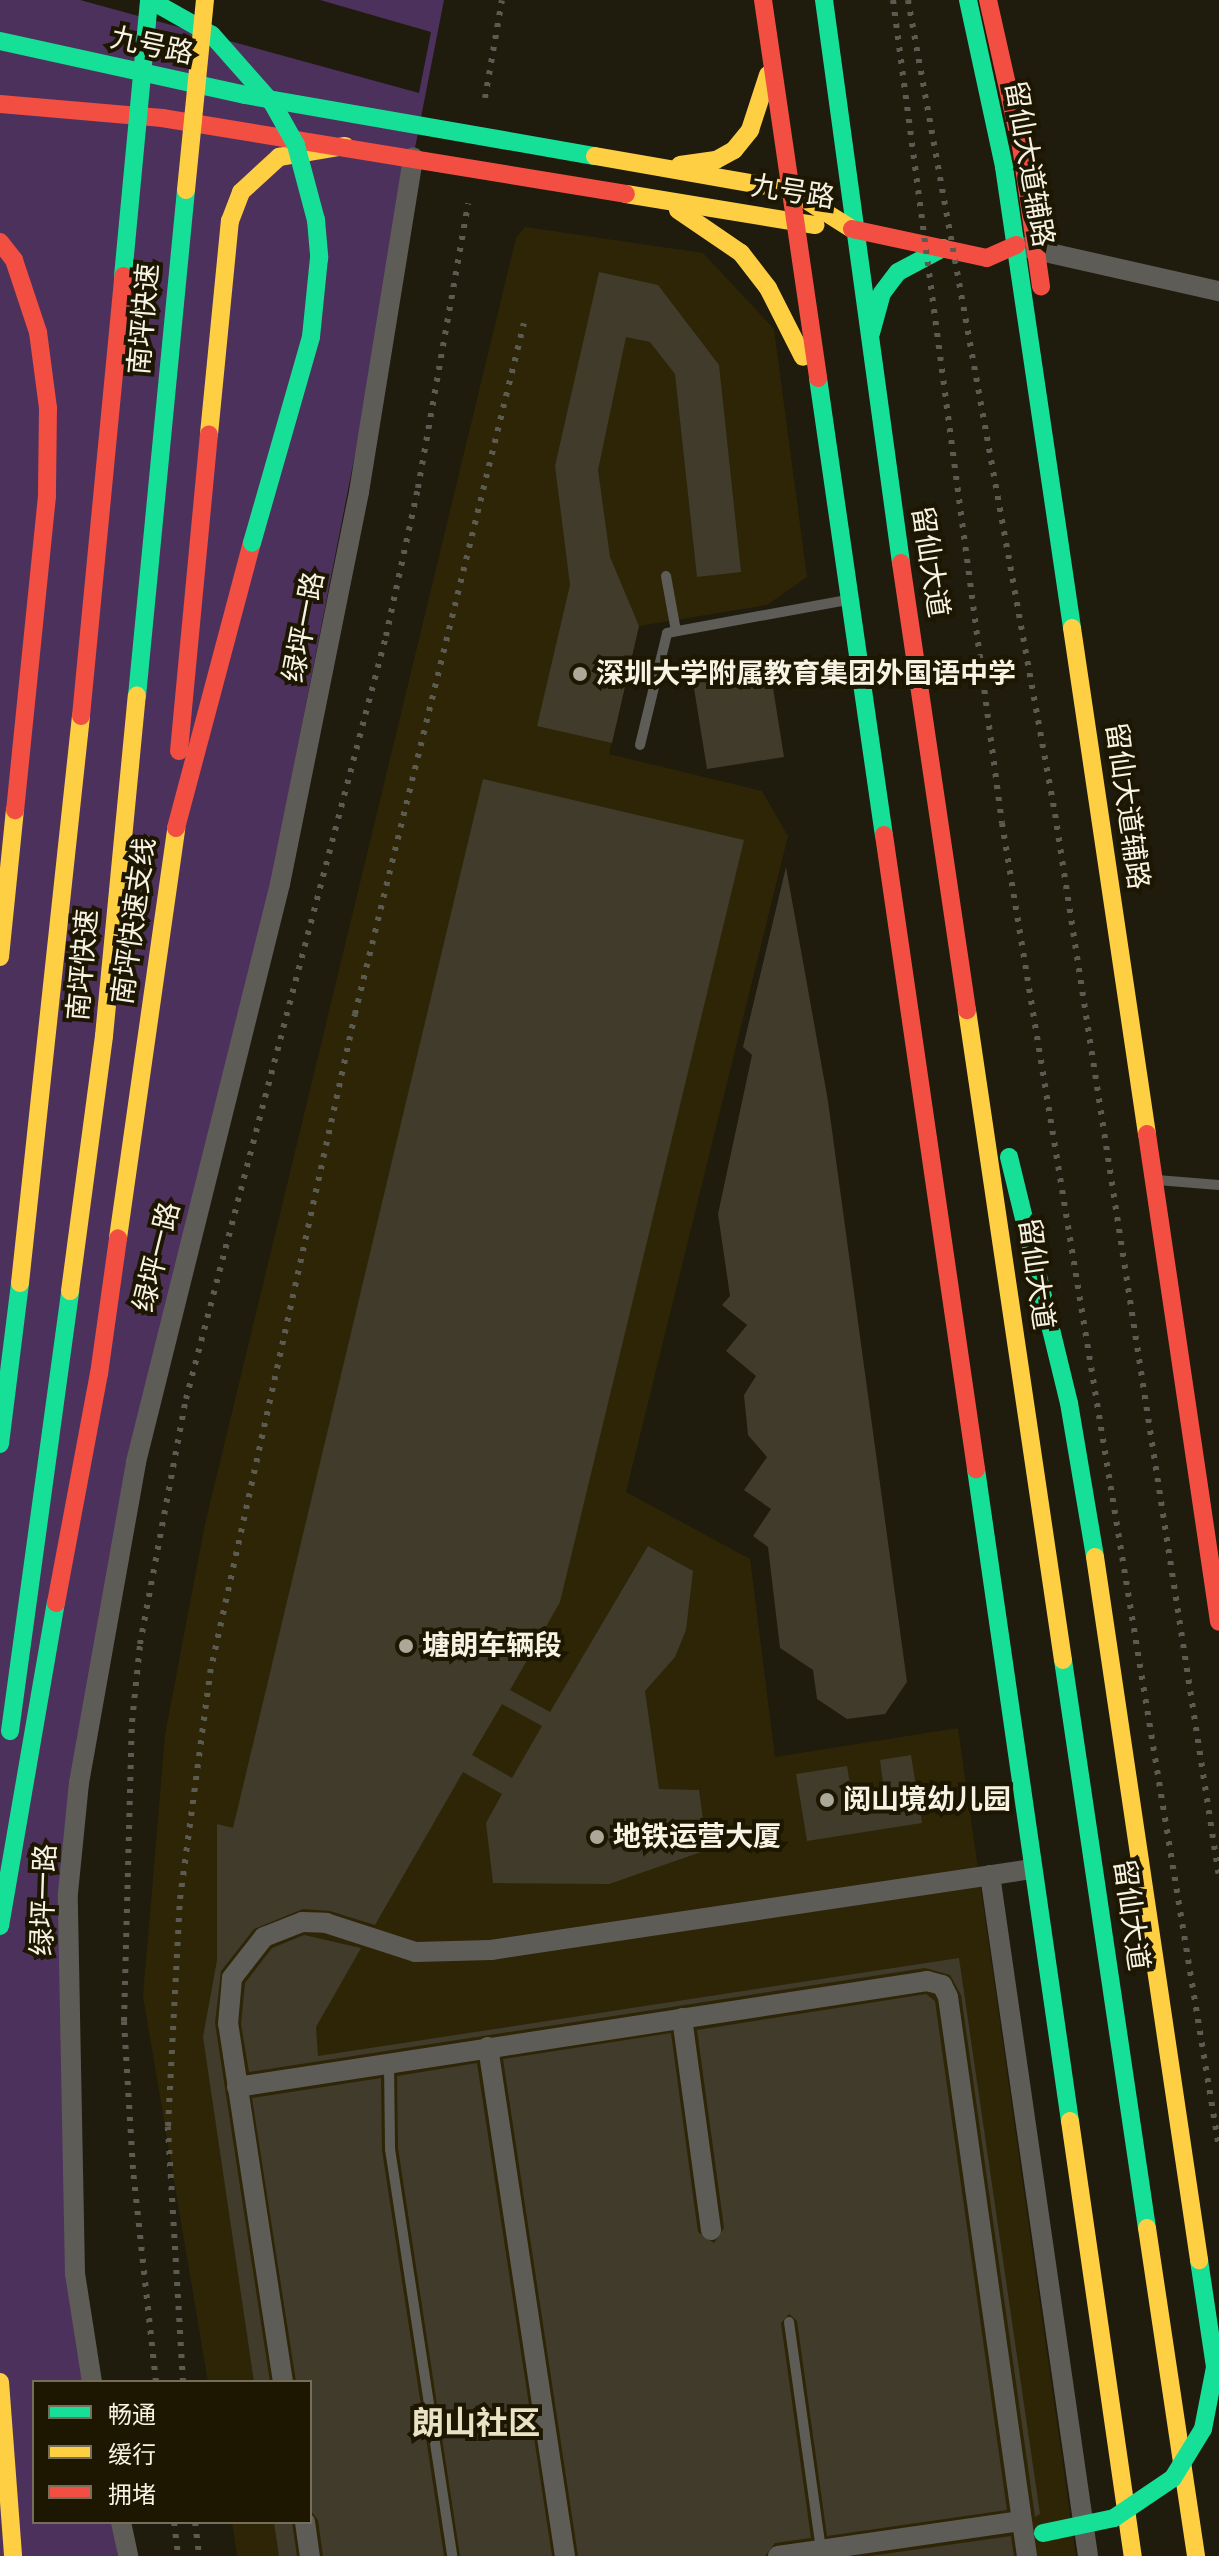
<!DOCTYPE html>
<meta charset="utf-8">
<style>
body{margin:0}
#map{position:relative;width:1219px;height:2556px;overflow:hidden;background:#1f1b0d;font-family:"Work Sans","Noto Sans SC",sans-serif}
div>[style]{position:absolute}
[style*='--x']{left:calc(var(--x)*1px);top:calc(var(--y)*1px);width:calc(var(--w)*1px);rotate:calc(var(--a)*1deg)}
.built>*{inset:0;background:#2e2506}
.forest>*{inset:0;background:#4d315d}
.building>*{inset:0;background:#403b2a}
.lane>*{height:10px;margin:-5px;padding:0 5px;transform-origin:5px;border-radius:5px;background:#5e5c57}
.street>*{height:20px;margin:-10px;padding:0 10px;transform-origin:10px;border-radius:10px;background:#5e5c57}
.fast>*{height:18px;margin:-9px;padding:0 9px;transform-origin:9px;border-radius:9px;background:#16e098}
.slow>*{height:18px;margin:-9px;padding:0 9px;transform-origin:9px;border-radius:9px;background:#ffcf43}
.jam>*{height:18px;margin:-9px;padding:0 9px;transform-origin:9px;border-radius:9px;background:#f24e42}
.rail>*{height:6px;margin-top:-3px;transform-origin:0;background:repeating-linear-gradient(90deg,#5c5b51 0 4px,transparent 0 12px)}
.fast-bridge>*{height:18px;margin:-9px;padding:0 9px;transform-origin:9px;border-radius:9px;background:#16e098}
.slow-bridge>*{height:18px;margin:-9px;padding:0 9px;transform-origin:9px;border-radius:9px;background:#ffcf43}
.jam-bridge>*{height:18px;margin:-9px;padding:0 9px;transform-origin:9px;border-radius:9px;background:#f24e42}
.dots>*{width:22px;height:22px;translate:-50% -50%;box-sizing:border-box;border:4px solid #1d1600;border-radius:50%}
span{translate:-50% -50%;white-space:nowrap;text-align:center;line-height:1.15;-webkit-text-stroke:8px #1d1600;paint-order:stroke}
.street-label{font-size:28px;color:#f7f3e4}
.poi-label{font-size:28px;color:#f7f3e4;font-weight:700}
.left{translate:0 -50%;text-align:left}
.quarter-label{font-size:32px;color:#eae2c4;font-weight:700}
.legend{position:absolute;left:32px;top:2380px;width:280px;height:144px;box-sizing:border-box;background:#1d1600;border:2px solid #746e5b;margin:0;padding:10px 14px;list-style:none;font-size:24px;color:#f7f3e4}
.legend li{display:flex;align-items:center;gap:16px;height:40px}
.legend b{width:40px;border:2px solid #746e5b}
</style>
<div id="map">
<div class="built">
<i style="clip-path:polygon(525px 227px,703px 253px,774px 329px,807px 577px,767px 605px,639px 626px,609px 754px,762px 791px,788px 836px,626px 1492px,750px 1559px,775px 1757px,958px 1728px,1076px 2556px,237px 2556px,232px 2522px,310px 2522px,310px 2382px,208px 2382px,143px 1996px,165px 1735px,205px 1524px,516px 238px)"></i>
</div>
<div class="forest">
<i style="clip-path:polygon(0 0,80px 0,419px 93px,431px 32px,320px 0,444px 0,271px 883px,132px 1458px,60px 1894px,87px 2382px,34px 2382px,34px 2522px,112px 2522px,118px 2556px,0 2556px)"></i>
</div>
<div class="building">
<i style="clip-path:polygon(599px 272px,658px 285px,719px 365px,741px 572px,697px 577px,675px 374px,650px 342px,626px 337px,598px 470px,610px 557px,639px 626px,612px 743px,537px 726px,570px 585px,555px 466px)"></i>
<i style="clip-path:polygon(770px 669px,784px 757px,707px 769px,693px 682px)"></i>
<i style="clip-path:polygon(evenodd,483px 779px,744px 840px,560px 1602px,510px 1690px,550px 1712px,648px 1546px,693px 1571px,686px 1630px,675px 1657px,645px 1691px,659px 1789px,699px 1790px,707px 1850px,609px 1884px,493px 1883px,486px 1823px,502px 1794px,463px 1772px,375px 1925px,330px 1911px,303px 1909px,254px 1929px,221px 1971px,215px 2023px,270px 2382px,254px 2382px,203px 2037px,217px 1960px,217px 1824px,233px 1828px,483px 779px,502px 1704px,542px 1726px,512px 1778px,472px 1755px,502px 1704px)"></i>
<i style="clip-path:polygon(786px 867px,828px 1101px,907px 1682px,885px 1714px,847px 1719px,817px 1699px,813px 1670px,780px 1648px,768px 1547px,753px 1536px,771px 1509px,744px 1490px,767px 1457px,748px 1435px,744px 1395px,756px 1376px,726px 1351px,747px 1325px,722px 1305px,730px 1296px,718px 1214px,752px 1055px,743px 1047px)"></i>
<i style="clip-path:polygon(911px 1755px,922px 1823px,807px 1841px,796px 1774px,847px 1766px,853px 1802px,885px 1797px,880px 1760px)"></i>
<i style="clip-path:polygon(304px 1935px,361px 1948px,316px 2027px,318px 2056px,959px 1958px,1040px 2514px,1035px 2517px,961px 1995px,950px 1975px,925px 1968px,249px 2072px,241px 2024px,245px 1983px,272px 1948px)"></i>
<i style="clip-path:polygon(926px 1994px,935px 2001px,1007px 2510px,827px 2536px,797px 2321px,789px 2314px,781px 2323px,811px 2538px,775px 2543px,765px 2556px,578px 2556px,503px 2059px,671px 2033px,698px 2232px,714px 2243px,724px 2228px,697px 2030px)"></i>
<i style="clip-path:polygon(477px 2063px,552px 2556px,460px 2556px,398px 2148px,397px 2076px)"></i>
<i style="clip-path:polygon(381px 2078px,382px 2150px,444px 2556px,323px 2556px,318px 2520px,310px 2510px,310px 2382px,296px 2382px,252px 2098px)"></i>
<i style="clip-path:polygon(274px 2522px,292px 2522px,297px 2556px,279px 2556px)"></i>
<i style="clip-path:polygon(1011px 2536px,1014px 2556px,870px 2556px)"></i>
</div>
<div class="lane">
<i style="--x:666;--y:576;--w:56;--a:79.7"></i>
<i style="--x:640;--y:745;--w:115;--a:-76.4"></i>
<i style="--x:667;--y:633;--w:183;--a:-10.4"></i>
<i style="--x:1157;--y:1180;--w:62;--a:4.6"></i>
<i style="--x:389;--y:2063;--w:86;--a:89.3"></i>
<i style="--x:390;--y:2149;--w:412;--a:81.3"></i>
<i style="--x:789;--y:2322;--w:230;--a:82"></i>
</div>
<div class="street">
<i style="--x:1023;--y:247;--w:201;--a:12.7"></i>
<i style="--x:990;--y:1875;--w:688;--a:81.81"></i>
<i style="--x:682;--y:2018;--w:214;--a:82.2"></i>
<i style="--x:488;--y:2047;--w:515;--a:81.4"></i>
<i style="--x:237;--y:2087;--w:698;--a:-8.73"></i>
<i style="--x:927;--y:1981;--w:16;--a:15"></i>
<i style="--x:942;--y:1985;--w:13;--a:63"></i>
<i style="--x:948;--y:1997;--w:565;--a:81.96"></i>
<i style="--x:92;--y:2382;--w:109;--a:-98.9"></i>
<i style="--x:75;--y:2274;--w:381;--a:-91.1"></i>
<i style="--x:68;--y:1893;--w:111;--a:-84.3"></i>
<i style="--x:79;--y:1783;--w:326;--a:-79.9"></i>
<i style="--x:136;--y:1462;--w:596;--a:-76.01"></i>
<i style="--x:280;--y:884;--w:400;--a:-78.6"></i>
<i style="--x:359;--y:492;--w:339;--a:-80.8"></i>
<i style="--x:283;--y:2382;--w:362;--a:-98.7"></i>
<i style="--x:228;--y:2024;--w:46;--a:-85"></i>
<i style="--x:232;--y:1978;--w:52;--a:-52"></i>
<i style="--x:264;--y:1937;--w:41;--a:-21.5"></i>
<i style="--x:302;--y:1922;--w:24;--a:2"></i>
<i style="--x:326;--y:1923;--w:94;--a:18"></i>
<i style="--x:415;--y:1952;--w:76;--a:-1.5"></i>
<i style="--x:491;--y:1950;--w:547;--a:-8.52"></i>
<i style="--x:121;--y:2522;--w:35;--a:78"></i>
<i style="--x:305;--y:2522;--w:34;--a:82"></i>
<i style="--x:778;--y:2556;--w:246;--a:-8.2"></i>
</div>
<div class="fast">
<i style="--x:824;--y:0;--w:568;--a:82.21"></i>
<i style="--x:968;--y:0;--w:171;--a:77.8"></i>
<i style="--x:1004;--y:167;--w:466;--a:81.6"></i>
<i style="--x:0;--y:41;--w:251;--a:12.4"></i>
<i style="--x:245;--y:95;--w:355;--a:9.9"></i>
<i style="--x:871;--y:333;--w:41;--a:-74.6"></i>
<i style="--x:882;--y:293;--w:26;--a:-53"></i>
<i style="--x:898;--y:272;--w:51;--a:-28.1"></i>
<i style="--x:818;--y:378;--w:462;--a:81.8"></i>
<i style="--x:1009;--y:1157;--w:253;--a:76.3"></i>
<i style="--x:1069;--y:1403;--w:156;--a:80.4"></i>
<i style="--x:0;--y:1444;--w:162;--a:-82.9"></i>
<i style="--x:976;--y:1469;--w:659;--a:81.8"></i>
<i style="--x:1063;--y:1660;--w:574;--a:81.59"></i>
<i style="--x:10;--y:1731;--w:444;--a:-82.2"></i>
<i style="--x:0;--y:1926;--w:328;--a:-80.2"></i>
</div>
<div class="slow">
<i style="--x:595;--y:156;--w:198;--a:9.9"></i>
<i style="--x:790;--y:190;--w:73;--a:32.2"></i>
<i style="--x:680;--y:165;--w:36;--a:-8"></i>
<i style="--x:716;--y:160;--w:21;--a:-29"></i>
<i style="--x:734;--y:150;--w:26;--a:-51"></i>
<i style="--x:750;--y:130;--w:58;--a:-71.9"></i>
<i style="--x:626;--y:194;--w:192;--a:9.3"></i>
<i style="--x:678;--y:210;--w:76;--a:34.3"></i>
<i style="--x:741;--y:253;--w:44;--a:52.4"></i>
<i style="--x:768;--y:288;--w:77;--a:63.1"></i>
<i style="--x:209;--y:434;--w:214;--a:-84.4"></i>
<i style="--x:230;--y:221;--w:31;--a:-69"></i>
<i style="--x:241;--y:192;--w:52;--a:-42.6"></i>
<i style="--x:279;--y:157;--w:67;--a:-9.5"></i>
<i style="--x:1072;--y:628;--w:512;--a:81.57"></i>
<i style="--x:0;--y:957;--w:148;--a:-84.2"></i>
<i style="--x:967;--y:1010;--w:657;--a:81.6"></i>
<i style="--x:118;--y:1238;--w:414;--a:-81.9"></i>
<i style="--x:1070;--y:2121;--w:440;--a:81.8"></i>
<i style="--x:1147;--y:2228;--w:332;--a:81.5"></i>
<i style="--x:0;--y:2382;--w:174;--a:85.7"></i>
</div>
<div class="jam">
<i style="--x:763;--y:0;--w:382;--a:81.7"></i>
<i style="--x:988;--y:0;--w:150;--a:77.3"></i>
<i style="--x:1021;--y:146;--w:142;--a:81.9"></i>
<i style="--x:0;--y:104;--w:163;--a:4.9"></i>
<i style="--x:162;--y:118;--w:470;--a:9.3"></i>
<i style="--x:852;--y:229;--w:138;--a:12.1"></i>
<i style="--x:987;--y:258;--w:32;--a:-24"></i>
<i style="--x:0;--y:242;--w:23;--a:52"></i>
<i style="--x:14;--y:260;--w:76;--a:71.6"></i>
<i style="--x:38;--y:332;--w:77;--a:82.5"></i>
<i style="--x:48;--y:408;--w:88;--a:90.7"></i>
<i style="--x:47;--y:496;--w:316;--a:95.8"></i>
<i style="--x:901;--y:563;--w:452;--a:81.6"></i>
<i style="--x:179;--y:751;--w:318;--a:-84.6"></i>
<i style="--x:176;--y:828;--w:295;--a:-75.1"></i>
<i style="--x:884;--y:835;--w:641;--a:81.74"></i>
<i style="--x:1147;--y:1134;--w:493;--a:81.6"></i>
<i style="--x:56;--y:1603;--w:233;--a:-79.4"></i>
<i style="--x:99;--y:1374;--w:137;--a:-82"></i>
</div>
<div class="rail">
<i style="--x:893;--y:0;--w:830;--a:82.46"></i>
<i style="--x:1002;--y:823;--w:1343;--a:80.7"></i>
<i style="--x:908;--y:0;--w:827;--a:79.76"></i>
<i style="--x:1055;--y:814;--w:1076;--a:81.23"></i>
<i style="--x:485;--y:98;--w:99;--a:-80.2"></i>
<i style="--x:156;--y:2382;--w:214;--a:-96.2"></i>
<i style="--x:133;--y:2169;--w:148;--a:-93.5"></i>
<i style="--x:124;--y:2021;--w:299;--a:-88.5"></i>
<i style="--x:132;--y:1722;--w:78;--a:-84.1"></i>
<i style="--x:140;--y:1644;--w:249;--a:-79.4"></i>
<i style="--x:186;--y:1399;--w:789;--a:-75.31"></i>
<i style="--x:386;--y:636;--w:151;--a:-77.8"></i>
<i style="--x:418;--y:488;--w:289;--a:-80"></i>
<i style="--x:183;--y:2382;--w:256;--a:-93.4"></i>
<i style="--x:168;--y:2126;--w:227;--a:-87"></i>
<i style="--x:180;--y:1899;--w:228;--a:-82.4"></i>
<i style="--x:210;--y:1673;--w:675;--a:-77.59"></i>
<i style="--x:355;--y:1014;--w:711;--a:-76.26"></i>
<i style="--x:174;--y:2522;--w:34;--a:83"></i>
<i style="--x:195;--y:2522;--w:34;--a:83"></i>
</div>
<div class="fast-bridge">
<i style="--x:150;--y:0;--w:71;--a:29.4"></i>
<i style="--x:212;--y:35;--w:92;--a:48.5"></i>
<i style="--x:273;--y:104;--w:47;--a:60.7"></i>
<i style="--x:296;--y:145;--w:78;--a:75.1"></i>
<i style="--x:316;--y:220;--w:38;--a:85"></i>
<i style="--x:319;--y:258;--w:79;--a:95.8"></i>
<i style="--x:311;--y:337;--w:214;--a:106"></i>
<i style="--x:123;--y:276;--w:277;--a:-84.6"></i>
<i style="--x:137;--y:696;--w:508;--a:-84.47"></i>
<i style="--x:1043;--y:2533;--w:73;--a:-11.9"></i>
<i style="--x:1114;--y:2518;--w:71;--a:-34.1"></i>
<i style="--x:1173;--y:2478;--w:57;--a:-58.5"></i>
<i style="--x:1203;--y:2429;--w:63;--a:-79"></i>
<i style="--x:1215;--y:2367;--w:108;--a:-98.5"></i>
</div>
<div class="slow-bridge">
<i style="--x:186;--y:190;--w:191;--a:-84.3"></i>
<i style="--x:20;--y:1283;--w:570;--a:-83.86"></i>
<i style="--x:70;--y:1291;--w:257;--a:-82.4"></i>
<i style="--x:104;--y:1036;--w:342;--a:-84.5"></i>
<i style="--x:1095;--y:1557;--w:711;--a:81.58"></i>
</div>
<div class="jam-bridge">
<i style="--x:81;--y:716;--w:442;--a:-84.5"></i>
</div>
<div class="dots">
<i style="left:580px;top:674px;background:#aba799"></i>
<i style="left:406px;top:1646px;background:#aba799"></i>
<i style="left:827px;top:1800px;background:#aba799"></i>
<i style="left:597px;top:1837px;background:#aba799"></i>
</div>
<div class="street-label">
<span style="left:152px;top:46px;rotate:12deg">九号路</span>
<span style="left:1029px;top:164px;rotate:80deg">留仙大道辅路</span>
<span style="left:793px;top:192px;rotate:9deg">九号路</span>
<span style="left:144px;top:319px;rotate:-85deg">南坪快速</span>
<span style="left:930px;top:562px;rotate:81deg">留仙大道</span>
<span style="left:304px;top:627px;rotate:-79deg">绿坪一路</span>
<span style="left:1127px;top:806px;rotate:82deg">留仙大道辅路</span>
<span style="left:134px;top:921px;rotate:-82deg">南坪快速支线</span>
<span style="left:83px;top:965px;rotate:-85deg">南坪快速</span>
<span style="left:157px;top:1257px;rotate:-76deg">绿坪一路</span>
<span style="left:1036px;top:1274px;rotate:82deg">留仙大道</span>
<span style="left:44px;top:1900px;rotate:-88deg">绿坪一路</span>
<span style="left:1131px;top:1915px;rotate:82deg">留仙大道</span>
</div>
<div class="poi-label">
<span class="left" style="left:596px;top:674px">深圳大学附属教育集团外国语中学</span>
<span class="left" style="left:422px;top:1646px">塘朗车辆段</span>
<span class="left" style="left:843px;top:1800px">阅山境幼儿园</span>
<span class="left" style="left:613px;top:1837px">地铁运营大厦</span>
</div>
<div class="quarter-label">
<span style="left:476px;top:2423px">朗山社区</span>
</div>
<ul class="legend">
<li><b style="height:10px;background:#16e098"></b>畅通</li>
<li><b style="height:10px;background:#ffcf43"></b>缓行</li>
<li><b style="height:10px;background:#f24e42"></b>拥堵</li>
</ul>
</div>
